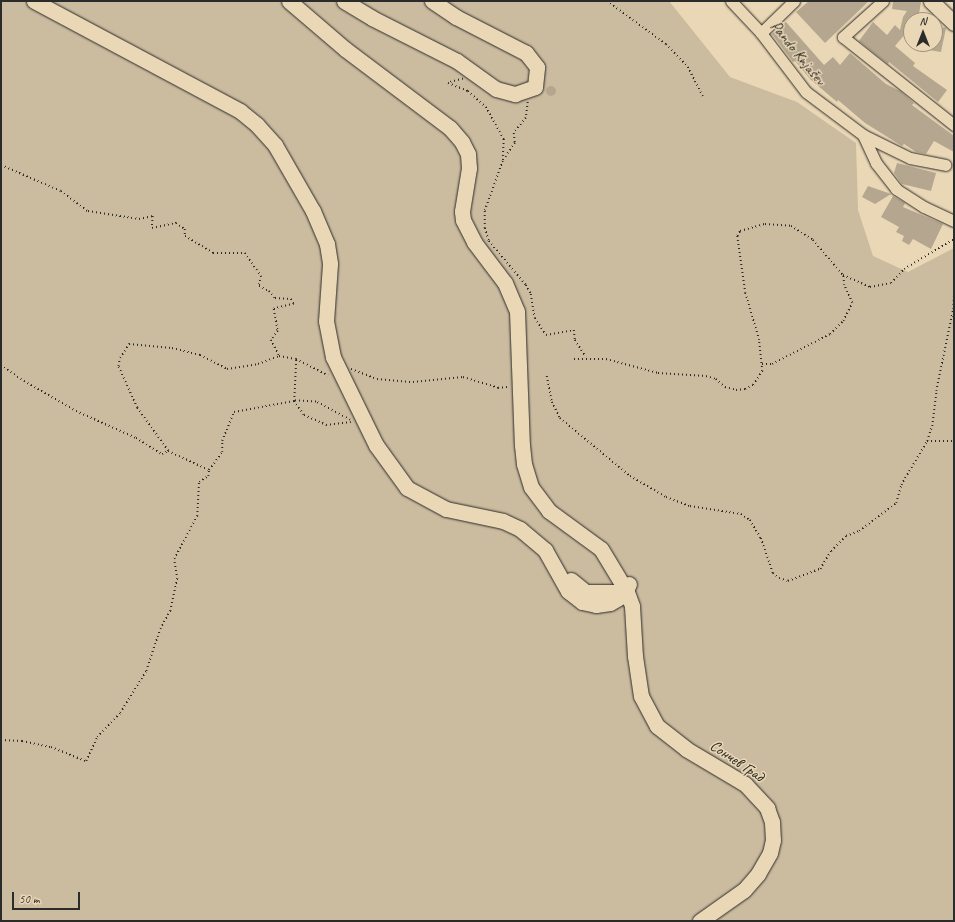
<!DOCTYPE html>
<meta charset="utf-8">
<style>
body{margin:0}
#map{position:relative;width:955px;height:922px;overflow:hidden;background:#ead7b5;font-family:Caveat,sans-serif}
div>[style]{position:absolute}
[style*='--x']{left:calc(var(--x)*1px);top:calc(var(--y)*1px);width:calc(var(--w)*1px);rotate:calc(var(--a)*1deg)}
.green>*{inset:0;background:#cbbb9f}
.building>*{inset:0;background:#b5a78f}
.round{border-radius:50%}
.path>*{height:1.5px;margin-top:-0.75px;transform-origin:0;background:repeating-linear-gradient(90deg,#2b2b2b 0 1px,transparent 0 4px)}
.roads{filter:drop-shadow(0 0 1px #2b2b2b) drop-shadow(0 0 1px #2b2b2b)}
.street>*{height:11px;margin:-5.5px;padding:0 5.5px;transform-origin:5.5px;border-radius:5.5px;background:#ead7b5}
.secondary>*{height:15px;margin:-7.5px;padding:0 7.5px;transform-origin:7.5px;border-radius:7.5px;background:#ead7b5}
span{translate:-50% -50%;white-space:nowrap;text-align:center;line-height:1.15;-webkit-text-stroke:3px #ead7b5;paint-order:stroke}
.street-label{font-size:16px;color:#2b2b2b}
.frame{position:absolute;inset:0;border:2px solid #2b2b2b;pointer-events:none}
.north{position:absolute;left:903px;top:12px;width:40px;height:40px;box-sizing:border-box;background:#ead7b5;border:1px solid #9e927e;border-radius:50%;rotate:0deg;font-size:11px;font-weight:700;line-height:16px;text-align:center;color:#2b2b2b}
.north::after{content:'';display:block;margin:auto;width:14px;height:18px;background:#2b2b2b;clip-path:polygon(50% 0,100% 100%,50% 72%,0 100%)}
.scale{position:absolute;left:12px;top:892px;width:68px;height:18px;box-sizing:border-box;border:2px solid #2b2b2b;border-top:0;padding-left:5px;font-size:12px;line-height:14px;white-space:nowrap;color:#2b2b2b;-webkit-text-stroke:3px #ead7b5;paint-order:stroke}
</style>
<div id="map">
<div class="green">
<i style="clip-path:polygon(1px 1px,669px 1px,730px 77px,797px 102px,856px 143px,858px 210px,873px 256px,908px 272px,954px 248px,954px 921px,1px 921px)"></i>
</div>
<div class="building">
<i style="clip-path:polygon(809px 1px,869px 1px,825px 43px,796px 12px)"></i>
<i style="clip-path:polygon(893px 1px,921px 2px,918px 20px,911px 20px,911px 27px,895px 46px,915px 63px,913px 66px,947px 90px,938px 102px,889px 62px,888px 64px,859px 41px,873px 22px,887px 35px,895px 25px,900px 30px,903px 17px,907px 11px,892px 9px)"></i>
<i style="clip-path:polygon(786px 22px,824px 65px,833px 57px,840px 65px,850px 53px,886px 84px,900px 91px,914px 103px,912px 105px,954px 136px,954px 152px,934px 141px,926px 154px,916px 152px,904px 144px,902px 146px,865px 123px,838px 100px,837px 102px,810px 79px,795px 61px,793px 62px,772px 34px)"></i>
<i style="clip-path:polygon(935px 26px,946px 28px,941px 52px,916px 48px,916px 44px,935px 44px)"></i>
<i class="round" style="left:546px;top:86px;width:10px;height:10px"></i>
<i style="clip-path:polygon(897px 163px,936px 173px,931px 191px,902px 184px,894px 173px)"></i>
<i style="clip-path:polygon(868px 186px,891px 194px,875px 204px,862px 197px)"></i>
<i style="clip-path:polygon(893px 196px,905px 203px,903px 207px,943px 224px,931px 249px,913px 239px,909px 245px,902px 241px,904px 236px,896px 232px,899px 227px,881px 217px)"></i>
</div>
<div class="path">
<i style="--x:607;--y:1;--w:73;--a:36.1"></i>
<i style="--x:666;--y:44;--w:32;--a:46"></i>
<i style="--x:688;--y:67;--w:34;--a:63"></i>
<i style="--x:463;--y:79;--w:16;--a:165"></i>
<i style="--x:448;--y:83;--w:22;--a:22"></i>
<i style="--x:468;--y:91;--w:24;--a:42"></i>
<i style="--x:486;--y:107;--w:37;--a:61"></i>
<i style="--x:504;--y:139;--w:20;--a:93"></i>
<i style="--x:528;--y:102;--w:16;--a:97"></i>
<i style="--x:526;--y:118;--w:19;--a:129"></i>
<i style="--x:514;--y:133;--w:10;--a:84"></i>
<i style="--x:515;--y:143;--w:22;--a:124"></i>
<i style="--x:503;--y:161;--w:53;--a:109.8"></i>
<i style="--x:485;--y:211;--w:17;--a:90"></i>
<i style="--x:485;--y:228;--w:14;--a:73"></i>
<i style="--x:489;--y:241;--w:57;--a:49.9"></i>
<i style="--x:526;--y:285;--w:10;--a:61"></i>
<i style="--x:531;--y:294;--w:24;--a:81"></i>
<i style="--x:535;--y:318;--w:20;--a:57"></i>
<i style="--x:546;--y:335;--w:28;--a:-10"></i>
<i style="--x:574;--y:330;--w:10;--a:84"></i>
<i style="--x:575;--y:340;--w:20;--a:57"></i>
<i style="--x:1;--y:165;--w:65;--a:23.4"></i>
<i style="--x:61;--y:191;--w:34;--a:37"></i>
<i style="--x:88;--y:211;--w:52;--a:8.9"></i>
<i style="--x:139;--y:219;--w:14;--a:-12"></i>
<i style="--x:153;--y:216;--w:12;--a:95"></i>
<i style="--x:152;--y:228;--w:25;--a:-12"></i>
<i style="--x:176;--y:223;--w:11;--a:34"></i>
<i style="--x:185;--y:229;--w:7;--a:90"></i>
<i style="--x:185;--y:236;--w:33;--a:31"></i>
<i style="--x:213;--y:253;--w:32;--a:0"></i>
<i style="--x:245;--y:253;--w:28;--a:55"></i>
<i style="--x:261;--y:276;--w:10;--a:101"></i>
<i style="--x:259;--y:286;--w:11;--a:27"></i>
<i style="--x:269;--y:291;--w:9;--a:49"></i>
<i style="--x:275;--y:298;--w:16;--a:4"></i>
<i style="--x:291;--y:299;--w:6;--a:59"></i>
<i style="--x:294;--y:304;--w:21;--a:166"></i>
<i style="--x:274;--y:309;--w:22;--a:80"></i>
<i style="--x:278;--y:331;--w:11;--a:128"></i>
<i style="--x:271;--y:340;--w:17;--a:62"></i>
<i style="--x:574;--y:359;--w:32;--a:0"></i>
<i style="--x:606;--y:359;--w:54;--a:15.1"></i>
<i style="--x:658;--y:373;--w:48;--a:3.6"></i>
<i style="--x:706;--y:376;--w:10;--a:17"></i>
<i style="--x:716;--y:379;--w:12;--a:42"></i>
<i style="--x:725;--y:387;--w:11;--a:15"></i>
<i style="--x:736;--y:390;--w:9;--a:-6"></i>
<i style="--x:745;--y:389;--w:9;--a:-27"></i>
<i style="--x:753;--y:385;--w:17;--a:-57"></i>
<i style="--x:762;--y:371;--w:31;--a:-96"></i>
<i style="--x:759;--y:340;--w:49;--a:-106.6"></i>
<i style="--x:745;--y:293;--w:58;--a:-98"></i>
<i style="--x:737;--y:236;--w:6;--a:-59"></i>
<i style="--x:740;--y:231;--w:26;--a:-16"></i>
<i style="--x:765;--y:224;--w:26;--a:4"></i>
<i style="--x:791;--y:226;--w:26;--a:32"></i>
<i style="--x:813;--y:240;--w:46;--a:49.4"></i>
<i style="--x:843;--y:275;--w:30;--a:24"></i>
<i style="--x:870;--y:287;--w:21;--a:-11"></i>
<i style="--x:891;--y:283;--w:19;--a:-47"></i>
<i style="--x:904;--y:269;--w:58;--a:-31"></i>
<i style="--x:762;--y:364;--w:10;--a:0"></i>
<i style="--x:772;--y:364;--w:65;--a:-27.3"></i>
<i style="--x:830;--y:334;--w:18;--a:-45"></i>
<i style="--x:843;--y:321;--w:20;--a:-63"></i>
<i style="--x:852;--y:303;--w:20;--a:-114"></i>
<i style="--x:844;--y:285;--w:9;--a:-96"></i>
<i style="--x:1;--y:365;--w:28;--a:35"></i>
<i style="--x:24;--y:381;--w:60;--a:30"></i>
<i style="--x:76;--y:411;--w:66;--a:24.2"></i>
<i style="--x:136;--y:438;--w:31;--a:32"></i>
<i style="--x:162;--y:454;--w:7;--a:-27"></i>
<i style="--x:168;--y:451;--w:53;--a:-125.8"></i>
<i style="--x:137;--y:408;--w:46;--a:-114.3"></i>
<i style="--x:118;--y:366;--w:8;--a:-76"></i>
<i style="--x:120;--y:358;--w:17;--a:-57"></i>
<i style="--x:129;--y:344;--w:43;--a:5.3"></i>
<i style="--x:172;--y:348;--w:29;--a:14"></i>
<i style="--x:200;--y:355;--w:30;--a:27"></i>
<i style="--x:227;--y:369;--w:31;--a:-9"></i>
<i style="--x:258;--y:364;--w:22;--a:-21"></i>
<i style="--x:279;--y:356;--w:17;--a:10"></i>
<i style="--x:351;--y:369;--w:28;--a:21"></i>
<i style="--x:377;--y:379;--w:36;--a:5"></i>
<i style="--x:413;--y:382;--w:50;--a:-5.7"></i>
<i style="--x:463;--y:377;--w:37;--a:17"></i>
<i style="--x:498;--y:388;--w:9;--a:-6"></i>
<i style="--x:547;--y:376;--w:26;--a:79"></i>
<i style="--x:552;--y:402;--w:18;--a:63"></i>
<i style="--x:560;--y:418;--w:91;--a:39.6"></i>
<i style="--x:630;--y:476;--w:42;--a:30.3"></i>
<i style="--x:666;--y:497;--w:26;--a:21"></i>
<i style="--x:690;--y:506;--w:52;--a:8.9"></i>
<i style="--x:741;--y:514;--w:11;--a:34"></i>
<i style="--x:750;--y:520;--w:21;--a:59"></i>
<i style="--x:761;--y:538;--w:37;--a:71"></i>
<i style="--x:773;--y:573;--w:8;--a:40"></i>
<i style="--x:779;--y:578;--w:9;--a:18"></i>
<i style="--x:788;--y:581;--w:34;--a:-21"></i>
<i style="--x:820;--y:569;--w:21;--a:-59"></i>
<i style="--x:831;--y:551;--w:21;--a:-45"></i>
<i style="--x:846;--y:536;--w:14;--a:-21"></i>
<i style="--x:859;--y:531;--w:46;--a:-37.1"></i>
<i style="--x:896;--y:503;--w:19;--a:-74"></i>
<i style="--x:901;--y:485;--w:51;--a:-59.4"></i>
<i style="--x:927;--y:441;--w:16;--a:-72"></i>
<i style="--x:932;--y:426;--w:35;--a:-83"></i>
<i style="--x:936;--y:391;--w:84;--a:-78.3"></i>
<i style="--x:953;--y:309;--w:17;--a:-87"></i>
<i style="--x:350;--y:420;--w:38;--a:-152"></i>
<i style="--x:316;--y:402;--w:22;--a:-177"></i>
<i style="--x:294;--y:401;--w:17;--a:54"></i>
<i style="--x:304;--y:415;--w:24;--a:24"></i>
<i style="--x:326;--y:425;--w:25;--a:-7"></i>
<i style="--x:927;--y:441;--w:27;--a:0"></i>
<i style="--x:168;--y:451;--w:45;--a:24.9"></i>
<i style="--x:1;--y:740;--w:21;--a:3"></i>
<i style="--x:22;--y:741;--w:30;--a:12"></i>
<i style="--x:51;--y:747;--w:38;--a:22"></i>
<i style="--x:86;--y:761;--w:26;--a:-65"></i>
<i style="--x:97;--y:737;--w:33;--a:-46"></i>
<i style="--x:120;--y:713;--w:49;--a:-58.2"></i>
<i style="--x:146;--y:671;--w:44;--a:-71.6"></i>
<i style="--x:160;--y:629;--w:21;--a:-61"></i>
<i style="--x:170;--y:611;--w:33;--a:-78"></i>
<i style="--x:177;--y:579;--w:20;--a:-99"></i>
<i style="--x:174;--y:559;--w:49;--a:-61.9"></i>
<i style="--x:197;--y:516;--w:34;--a:-87"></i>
<i style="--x:199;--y:482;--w:11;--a:-34"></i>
<i style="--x:208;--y:476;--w:6;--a:-81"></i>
<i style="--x:209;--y:470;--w:22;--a:-54"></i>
<i style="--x:222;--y:452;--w:11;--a:-90"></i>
<i style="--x:222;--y:441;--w:31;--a:-68"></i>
<i style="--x:234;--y:412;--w:61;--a:-10.4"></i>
<i style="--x:294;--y:401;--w:42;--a:-87.3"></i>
<i style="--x:296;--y:359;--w:36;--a:27"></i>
</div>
<div class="roads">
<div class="street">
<i style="--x:731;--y:1;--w:44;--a:46.8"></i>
<i style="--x:761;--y:33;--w:74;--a:52.7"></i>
<i style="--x:806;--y:92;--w:71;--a:37"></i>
<i style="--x:863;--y:135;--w:31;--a:65"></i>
<i style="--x:876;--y:163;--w:33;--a:52"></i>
<i style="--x:896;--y:189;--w:33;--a:33"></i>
<i style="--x:924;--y:207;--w:33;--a:25"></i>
<i style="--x:883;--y:1;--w:54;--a:138"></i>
<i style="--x:843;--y:37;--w:142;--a:38.4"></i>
<i style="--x:761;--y:33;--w:46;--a:-44.1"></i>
<i style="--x:863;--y:135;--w:52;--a:26.1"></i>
<i style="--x:910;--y:158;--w:36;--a:11"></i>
</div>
<div class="secondary">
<i style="--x:34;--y:1;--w:234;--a:28.1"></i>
<i style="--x:240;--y:111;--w:22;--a:39"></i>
<i style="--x:257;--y:125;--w:27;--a:48"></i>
<i style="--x:275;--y:145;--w:76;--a:60.1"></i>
<i style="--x:313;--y:211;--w:36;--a:67"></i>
<i style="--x:327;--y:244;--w:20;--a:81"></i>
<i style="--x:330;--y:264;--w:57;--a:94"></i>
<i style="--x:326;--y:321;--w:37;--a:79"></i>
<i style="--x:333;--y:357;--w:98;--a:64"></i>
<i style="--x:376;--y:445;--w:53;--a:54.2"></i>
<i style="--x:407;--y:488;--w:44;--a:28.3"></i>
<i style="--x:446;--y:509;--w:58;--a:11.9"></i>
<i style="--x:503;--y:521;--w:19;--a:25"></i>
<i style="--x:520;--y:529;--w:33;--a:40"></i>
<i style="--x:545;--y:550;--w:47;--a:60.7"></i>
<i style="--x:568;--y:591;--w:18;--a:38"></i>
<i style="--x:582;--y:602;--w:14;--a:12"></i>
<i style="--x:596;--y:605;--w:14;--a:-8"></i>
<i style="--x:610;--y:603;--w:16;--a:-30"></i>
<i style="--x:624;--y:595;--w:12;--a:-66"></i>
<i style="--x:289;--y:1;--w:74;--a:40.6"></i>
<i style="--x:345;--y:49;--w:131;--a:37"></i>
<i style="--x:450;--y:128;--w:18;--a:49"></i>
<i style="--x:462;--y:142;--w:13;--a:63"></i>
<i style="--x:468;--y:154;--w:14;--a:86"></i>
<i style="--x:469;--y:168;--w:44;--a:99.2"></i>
<i style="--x:462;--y:211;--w:9;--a:84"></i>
<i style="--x:463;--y:220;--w:25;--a:63"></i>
<i style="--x:474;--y:242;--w:51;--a:52.9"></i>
<i style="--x:505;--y:283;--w:30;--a:67"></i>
<i style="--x:517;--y:311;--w:134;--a:87.9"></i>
<i style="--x:522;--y:445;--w:19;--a:84"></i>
<i style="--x:524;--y:464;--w:24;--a:73"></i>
<i style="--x:531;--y:487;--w:30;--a:53"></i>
<i style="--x:549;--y:511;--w:64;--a:36.2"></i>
<i style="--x:601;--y:549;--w:50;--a:58.8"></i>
<i style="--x:627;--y:592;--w:15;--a:70"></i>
<i style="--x:632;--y:606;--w:50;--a:86.6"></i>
<i style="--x:635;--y:656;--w:40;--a:81.5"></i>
<i style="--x:641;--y:696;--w:34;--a:62"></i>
<i style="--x:657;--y:726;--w:37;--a:38"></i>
<i style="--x:686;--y:749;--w:69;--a:30.7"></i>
<i style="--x:745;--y:784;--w:33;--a:47"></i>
<i style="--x:767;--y:808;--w:15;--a:70"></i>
<i style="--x:772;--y:822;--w:18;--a:87"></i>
<i style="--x:773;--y:840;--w:13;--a:103"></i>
<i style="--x:770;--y:853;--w:24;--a:120"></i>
<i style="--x:758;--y:874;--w:21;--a:131"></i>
<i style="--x:744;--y:890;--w:54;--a:144.8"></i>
<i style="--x:344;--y:1;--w:33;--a:31"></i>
<i style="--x:372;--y:18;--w:95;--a:26.8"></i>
<i style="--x:457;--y:61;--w:48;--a:35.7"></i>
<i style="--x:496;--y:89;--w:20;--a:15"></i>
<i style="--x:515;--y:94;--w:21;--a:-19"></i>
<i style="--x:535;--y:87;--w:20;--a:-84"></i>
<i style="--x:537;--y:67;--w:18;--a:-128"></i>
<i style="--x:526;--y:53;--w:79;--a:-152.8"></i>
<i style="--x:456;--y:17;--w:29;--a:-146"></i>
<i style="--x:931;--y:1;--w:32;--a:44"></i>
<i style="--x:571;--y:580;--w:19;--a:39"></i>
<i style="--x:586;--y:592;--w:41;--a:0"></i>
</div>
</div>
<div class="street-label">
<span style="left:798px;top:53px;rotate:51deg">Pando Knjašev</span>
<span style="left:737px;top:761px;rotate:34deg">Сончев Град</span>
</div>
<div class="frame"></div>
<div class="north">N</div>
<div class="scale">50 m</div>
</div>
